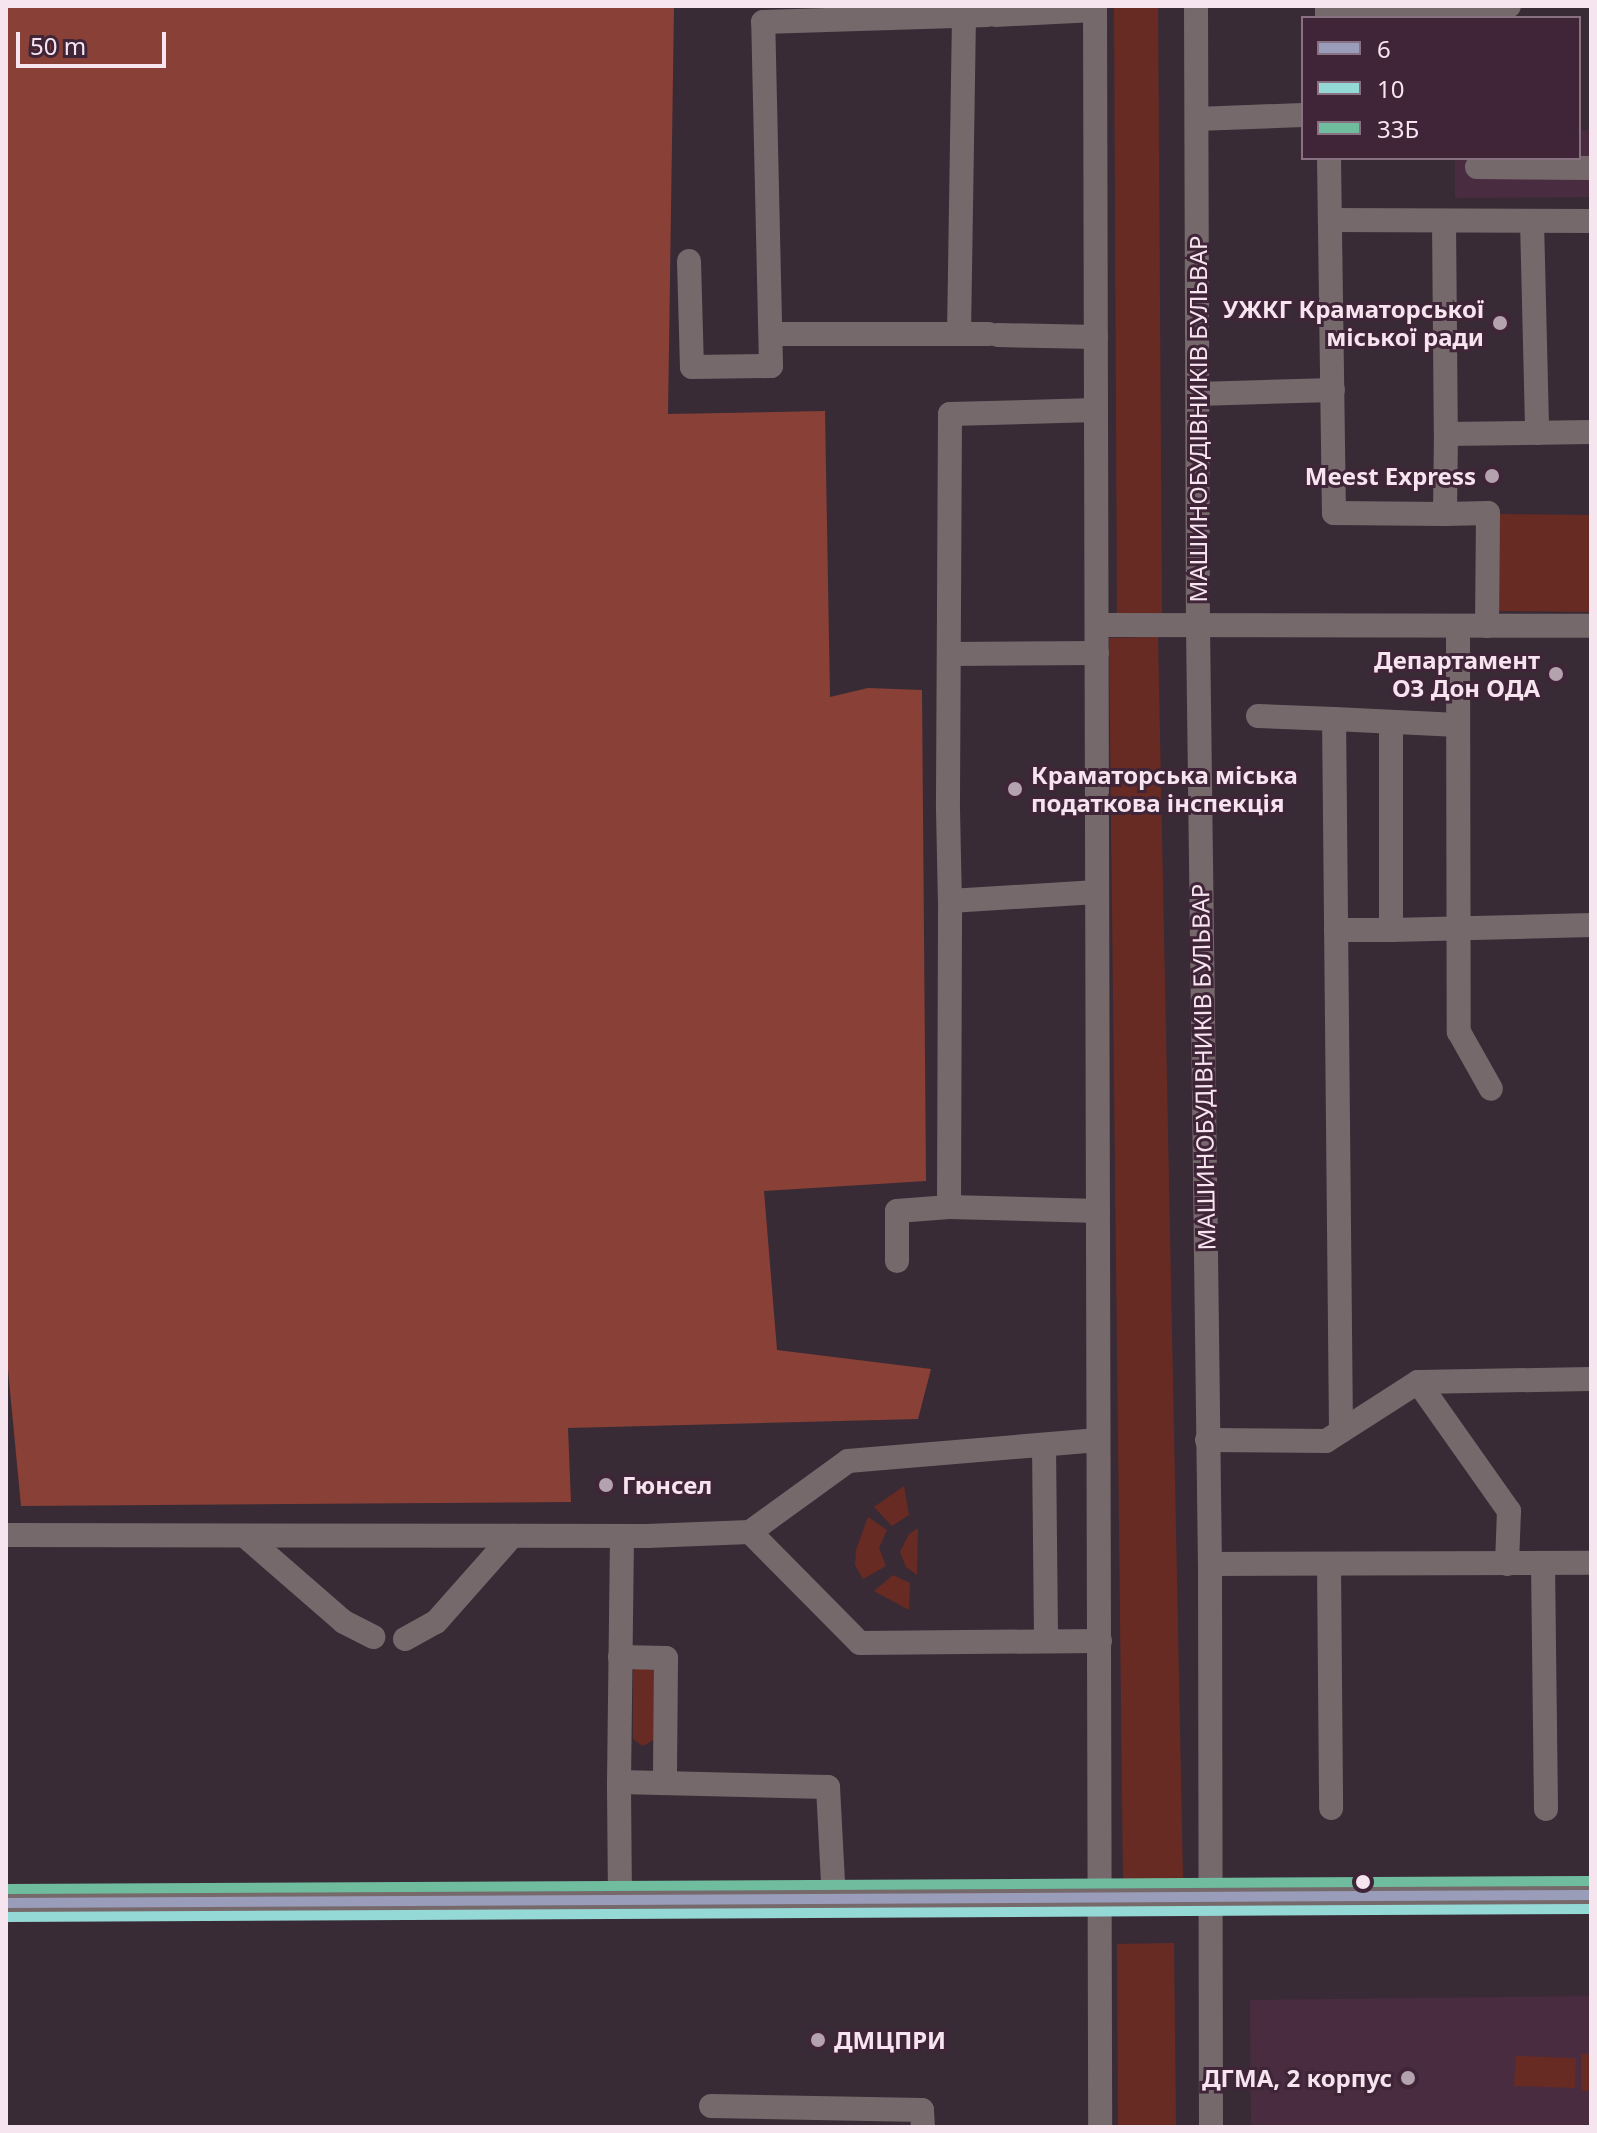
<!DOCTYPE html>
<meta charset="utf-8">
<style>
body{margin:0}
#map{position:relative;width:1597px;height:2133px;overflow:hidden;background:#392b35;font-family:"Noto Sans",sans-serif}
div>[style]{position:absolute}
[style*='--x']{left:calc(var(--x)*1px);top:calc(var(--y)*1px);width:calc(var(--w)*1px);rotate:calc(var(--a)*1deg)}
.built>*{inset:0;background:#4a2c41}
.green>*{inset:0;background:#682b23}
.forest>*{inset:0;background:#894036}
.minor>*{height:24px;margin:-12px;padding:0 12px;transform-origin:12px;border-radius:12px;background:#76696c}
.bus-1>*{height:10px;margin:-5px;padding:0 5px;transform-origin:5px;border-radius:5px;background:#9a9db9}
.bus-2>*{height:10px;margin:-5px;padding:0 5px;transform-origin:5px;border-radius:5px;background:#95d9d6}
.bus-3>*{height:10px;margin:-5px;padding:0 5px;transform-origin:5px;border-radius:5px;background:#70bc9f}
.dots>*{width:22px;height:22px;translate:-50% -50%;box-sizing:border-box;border:4px solid #3f2537;border-radius:50%}
span{translate:-50% -50%;white-space:nowrap;text-align:center;line-height:1.15;-webkit-text-stroke:6px #3f2537;paint-order:stroke}
.poi-label{font-size:24px;color:#f6e4ef;font-weight:700}
.right{translate:-100% -50%;text-align:right}
.left{translate:0 -50%;text-align:left}
.street-label{font-size:24px;color:#f6e4ef}
.frame{position:absolute;inset:0;border:8px solid #f6e4ef;pointer-events:none}
.legend{position:absolute;left:1301px;top:16px;width:280px;height:144px;box-sizing:border-box;background:#3f2537;border:2px solid #887181;margin:0;padding:10px 14px;list-style:none;font-size:24px;color:#f6e4ef}
.legend li{display:flex;align-items:center;gap:16px;height:40px}
.legend b{width:40px;border:2px solid #887181}
.scale{position:absolute;left:16px;top:32px;width:150px;height:36px;box-sizing:border-box;border:4px solid #f6e4ef;border-top:0;padding-left:10px;font-size:24px;line-height:28px;white-space:nowrap;color:#f6e4ef;-webkit-text-stroke:6px #3f2537;paint-order:stroke}
</style>
<div id="map">
<div class="built">
<i style="clip-path:polygon(1579px 130px,1591px 130px,1591px 197px,1455px 198px,1455px 158px,1579px 158px)"></i>
<i style="clip-path:polygon(1591px 1996px,1591px 2127px,1251px 2127px,1250px 2000px)"></i>
</div>
<div class="green">
<i style="clip-path:polygon(1114px 6px,1158px 6px,1162px 613px,1117px 613px)"></i>
<i style="clip-path:polygon(1493px 514px,1591px 515px,1591px 612px,1491px 611px)"></i>
<i style="clip-path:polygon(1158px 637px,1183px 1879px,1123px 1881px,1109px 638px)"></i>
<i style="clip-path:polygon(904px 1486px,909px 1515px,892px 1526px,874px 1507px)"></i>
<i style="clip-path:polygon(868px 1517px,887px 1530px,879px 1548px,886px 1566px,863px 1579px,855px 1565px,856px 1550px)"></i>
<i style="clip-path:polygon(918px 1528px,917px 1575px,906px 1567px,900px 1552px,909px 1534px)"></i>
<i style="clip-path:polygon(893px 1575px,910px 1583px,909px 1610px,874px 1591px)"></i>
<i style="clip-path:polygon(636px 1667px,656px 1669px,655px 1739px,643px 1746px,633px 1739px,633px 1671px)"></i>
<i style="clip-path:polygon(1174px 1943px,1176px 2127px,1118px 2127px,1117px 1944px)"></i>
<i style="clip-path:polygon(1581px 2054px,1591px 2054px,1591px 2091px,1581px 2091px)"></i>
<i style="clip-path:polygon(1516px 2056px,1576px 2058px,1575px 2088px,1514px 2086px)"></i>
</div>
<div class="forest">
<i style="clip-path:polygon(6px 6px,674px 6px,668px 414px,825px 411px,830px 697px,868px 688px,922px 690px,926px 1181px,764px 1191px,777px 1350px,931px 1369px,918px 1419px,568px 1428px,571px 1502px,21px 1506px,6px 1349px)"></i>
</div>
<div class="minor">
<i style="--x:1095;--y:6;--w:2121;--a:89.86"></i>
<i style="--x:1196;--y:6;--w:620;--a:89.82"></i>
<i style="--x:1198;--y:626;--w:938;--a:89.27"></i>
<i style="--x:1210;--y:1564;--w:563;--a:89.9"></i>
<i style="--x:995;--y:15;--w:100;--a:-2.9"></i>
<i style="--x:1327;--y:18;--w:8;--a:-90"></i>
<i style="--x:1327;--y:10;--w:182;--a:-1.3"></i>
<i style="--x:1197;--y:119;--w:106;--a:-2.2"></i>
<i style="--x:1329;--y:158;--w:355;--a:89.2"></i>
<i style="--x:1334;--y:513;--w:111;--a:0.5"></i>
<i style="--x:1445;--y:514;--w:80;--a:-89.3"></i>
<i style="--x:1446;--y:434;--w:145;--a:-0.8"></i>
<i style="--x:1477;--y:167;--w:114;--a:0.5"></i>
<i style="--x:1330;--y:220;--w:261;--a:0.2"></i>
<i style="--x:1444;--y:221;--w:213;--a:89.5"></i>
<i style="--x:1532;--y:221;--w:212;--a:88.6"></i>
<i style="--x:689;--y:261;--w:106;--a:88.4"></i>
<i style="--x:692;--y:367;--w:79;--a:-0.7"></i>
<i style="--x:771;--y:366;--w:344;--a:-91.3"></i>
<i style="--x:763;--y:22;--w:224;--a:-1.8"></i>
<i style="--x:772;--y:334;--w:217;--a:0"></i>
<i style="--x:959;--y:334;--w:318;--a:-89.1"></i>
<i style="--x:998;--y:335;--w:98;--a:1.2"></i>
<i style="--x:1198;--y:394;--w:135;--a:-1.7"></i>
<i style="--x:1096;--y:410;--w:146;--a:178.4"></i>
<i style="--x:950;--y:414;--w:395;--a:90.3"></i>
<i style="--x:948;--y:809;--w:92;--a:88.8"></i>
<i style="--x:950;--y:901;--w:147;--a:-3.5"></i>
<i style="--x:1445;--y:514;--w:43;--a:-1.3"></i>
<i style="--x:1488;--y:513;--w:113;--a:90.5"></i>
<i style="--x:1097;--y:625;--w:494;--a:0.1"></i>
<i style="--x:1458;--y:626;--w:406;--a:89.9"></i>
<i style="--x:1459;--y:1032;--w:65;--a:60.7"></i>
<i style="--x:949;--y:654;--w:148;--a:-0.4"></i>
<i style="--x:1258;--y:716;--w:76;--a:2.3"></i>
<i style="--x:1336;--y:930;--w:55;--a:0"></i>
<i style="--x:1391;--y:930;--w:208;--a:-90"></i>
<i style="--x:1391;--y:930;--w:200;--a:-1.4"></i>
<i style="--x:949;--y:1207;--w:306;--a:-89.8"></i>
<i style="--x:897;--y:1261;--w:50;--a:-90"></i>
<i style="--x:897;--y:1211;--w:52;--a:-4.4"></i>
<i style="--x:949;--y:1207;--w:149;--a:1.5"></i>
<i style="--x:1418;--y:1382;--w:158;--a:54.8"></i>
<i style="--x:1509;--y:1511;--w:53;--a:92.2"></i>
<i style="--x:1341;--y:1431;--w:712;--a:-90.56"></i>
<i style="--x:1334;--y:719;--w:124;--a:2.8"></i>
<i style="--x:1207;--y:1440;--w:119;--a:0.5"></i>
<i style="--x:1326;--y:1441;--w:109;--a:-32.7"></i>
<i style="--x:1418;--y:1382;--w:173;--a:-1"></i>
<i style="--x:1044;--y:1445;--w:196;--a:89.4"></i>
<i style="--x:750;--y:1532;--w:156;--a:45.3"></i>
<i style="--x:860;--y:1643;--w:240;--a:-0.5"></i>
<i style="--x:6;--y:1535;--w:641;--a:0.09"></i>
<i style="--x:647;--y:1536;--w:103;--a:-2.2"></i>
<i style="--x:750;--y:1532;--w:121;--a:-35.9"></i>
<i style="--x:848;--y:1461;--w:251;--a:-4.8"></i>
<i style="--x:245;--y:1536;--w:131;--a:41"></i>
<i style="--x:344;--y:1622;--w:33;--a:27"></i>
<i style="--x:1543;--y:1563;--w:246;--a:89.3"></i>
<i style="--x:1210;--y:1564;--w:381;--a:-0.2"></i>
<i style="--x:1329;--y:1564;--w:244;--a:89.5"></i>
<i style="--x:405;--y:1639;--w:35;--a:-29"></i>
<i style="--x:436;--y:1622;--w:115;--a:-48.5"></i>
<i style="--x:620;--y:1657;--w:46;--a:1.2"></i>
<i style="--x:666;--y:1658;--w:125;--a:90.5"></i>
<i style="--x:619;--y:1782;--w:246;--a:-89.3"></i>
<i style="--x:620;--y:1902;--w:120;--a:-90.5"></i>
<i style="--x:619;--y:1782;--w:209;--a:1.4"></i>
<i style="--x:828;--y:1787;--w:114;--a:87"></i>
<i style="--x:6;--y:1903;--w:1585;--a:-0.29"></i>
<i style="--x:711;--y:2106;--w:211;--a:1.1"></i>
<i style="--x:922;--y:2110;--w:17;--a:87"></i>
</div>
<div class="bus-1">
<i style="--x:6;--y:1903;--w:1585;--a:-0.29"></i>
</div>
<div class="bus-2">
<i style="--x:6;--y:1917;--w:1585;--a:-0.29"></i>
</div>
<div class="bus-3">
<i style="--x:6;--y:1889;--w:1585;--a:-0.29"></i>
</div>
<div class="dots">
<i style="left:1500px;top:323px;background:#b4a3ae"></i>
<i style="left:1492px;top:476px;background:#b4a3ae"></i>
<i style="left:1556px;top:674px;background:#b4a3ae"></i>
<i style="left:1015px;top:789px;background:#b4a3ae"></i>
<i style="left:606px;top:1485px;background:#b4a3ae"></i>
<i style="left:1363px;top:1882px;background:#f6e4ef"></i>
<i style="left:818px;top:2040px;background:#b4a3ae"></i>
<i style="left:1408px;top:2078px;background:#b4a3ae"></i>
</div>
<div class="poi-label">
<span class="right" style="left:1484px;top:323px">УЖКГ Краматорської<br>міської ради</span>
<span class="right" style="left:1476px;top:476px">Meest Express</span>
<span class="right" style="left:1540px;top:674px">Департамент<br>ОЗ Дон ОДА</span>
<span class="left" style="left:1031px;top:789px">Краматорська міська<br>податкова інспекція</span>
<span class="left" style="left:622px;top:1485px">Гюнсел</span>
<span class="left" style="left:834px;top:2040px">ДМЦПРИ</span>
<span class="right" style="left:1392px;top:2078px">ДГМА, 2 корпус</span>
</div>
<div class="street-label">
<span style="left:1198px;top:419px;rotate:-90deg">МАШИНОБУДІВНИКІВ БУЛЬВАР</span>
<span style="left:1203px;top:1067px;rotate:-91deg">МАШИНОБУДІВНИКІВ БУЛЬВАР</span>
</div>
<div class="frame"></div>
<ul class="legend">
<li><b style="height:10px;background:#9a9db9"></b>6</li>
<li><b style="height:10px;background:#95d9d6"></b>10</li>
<li><b style="height:10px;background:#70bc9f"></b>33Б</li>
</ul>
<div class="scale">50 m</div>
</div>
